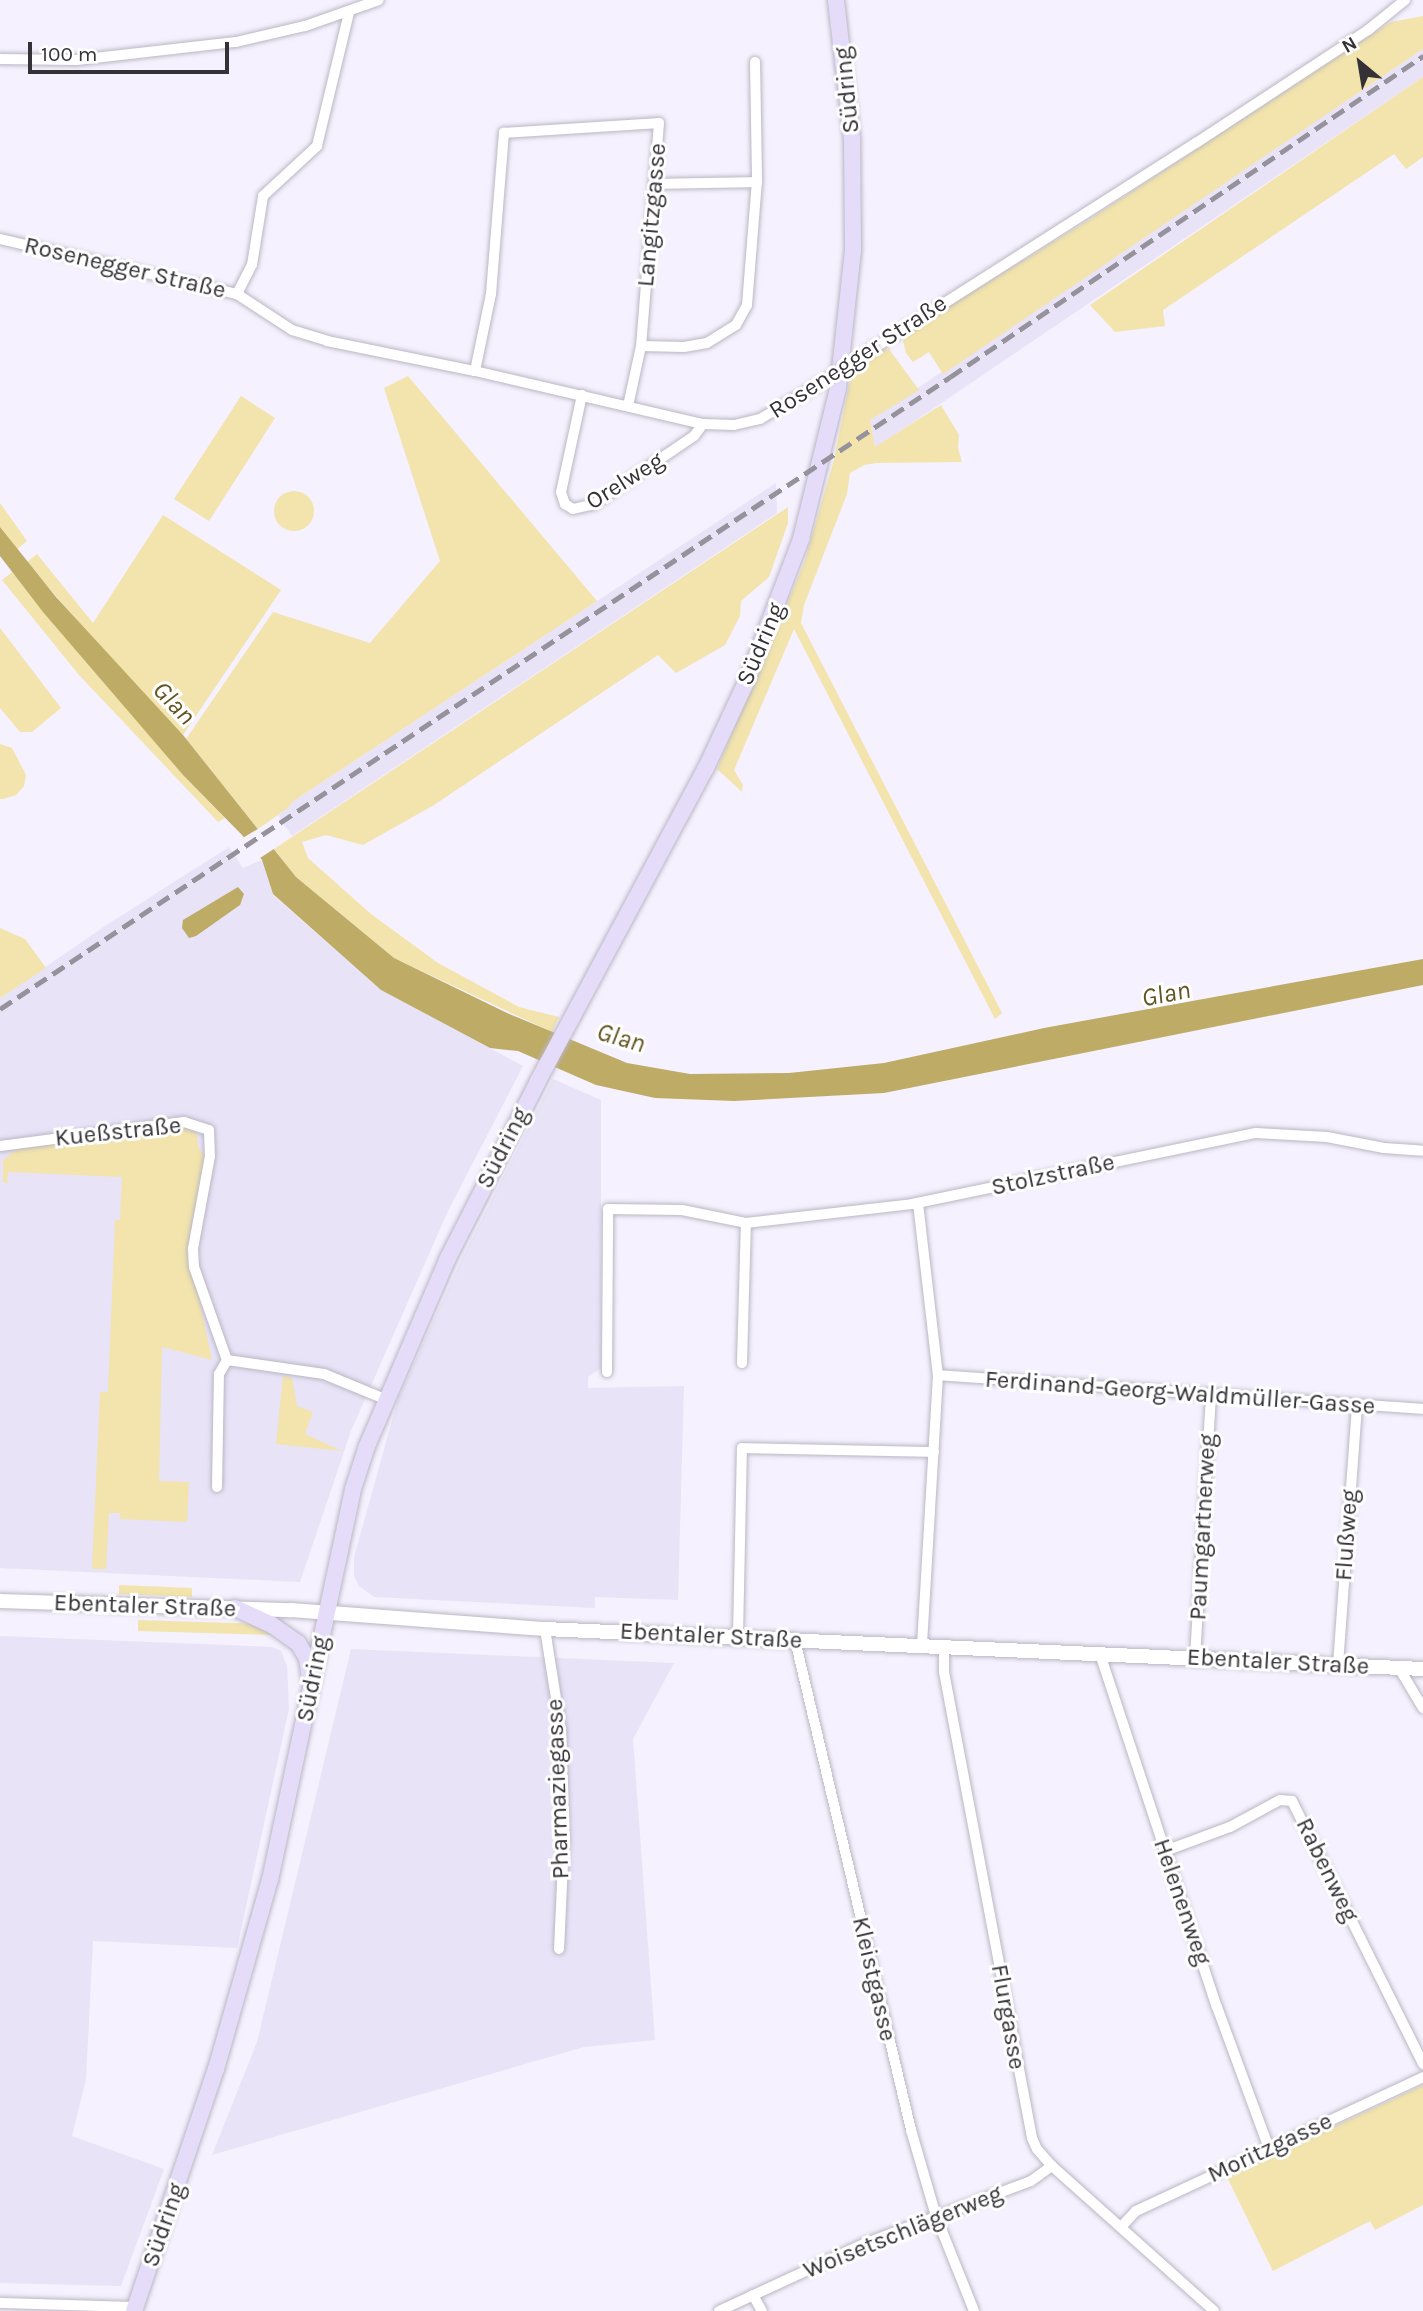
<!DOCTYPE html>
<meta charset="utf-8">
<style>
body{margin:0}
#map{position:relative;width:1423px;height:2311px;overflow:hidden;background:#f5f1fe;font-family:Karla,sans-serif}
div>[style]{position:absolute}
[style*='--x']{left:calc(var(--x)*1px);top:calc(var(--y)*1px);width:calc(var(--w)*1px);rotate:calc(var(--a)*1deg)}
.built>*{inset:0;background:#e8e3f7}
.green>*{inset:0;background:#f2e4ac}
.round{border-radius:50%}
.water>*{inset:0;background:#bdab66}
.pier>*{inset:0;background:#f5f1fe}
.roads{filter:drop-shadow(0 0 2px #bab7c3) drop-shadow(0 0 2px #bab7c3)}
.street>*{height:10px;margin:-5px;padding:0 5px;transform-origin:5px;border-radius:5px;background:#fff}
.secondary>*{height:14px;margin:-7px;padding:0 7px;transform-origin:7px;border-radius:7px;background:#fff}
.primary>*{height:16px;margin:-8px;padding:0 8px;transform-origin:8px;border-radius:8px;background:#e5dcfa}
.rail>*{height:4.5px;margin-top:-2.25px;transform-origin:0;background:repeating-linear-gradient(90deg,#95929b 0 14px,transparent 0 21px)}
.bridges{filter:drop-shadow(0 0 2px #bab7c3) drop-shadow(0 0 2px #bab7c3)}
.street-bridge>*{height:10px;margin:-5px;padding:0 5px;transform-origin:5px;border-radius:5px;background:#fff}
span{translate:-50% -50%;white-space:nowrap;text-align:center;line-height:1.15;-webkit-text-stroke:6px #fff;paint-order:stroke}
.street-label{font-size:24px;color:#343237}
.water-label{font-size:26px;color:#625420;font-style:italic}
.north{position:absolute;left:1325px;top:28px;width:70px;height:70px;-webkit-text-stroke:5px #fff;paint-order:stroke;rotate:330deg;font-size:19px;font-weight:700;line-height:28px;text-align:center;color:#343237}
.north::after{content:'';display:block;margin:auto;width:24px;height:32px;background:#343237;clip-path:polygon(50% 0,100% 100%,50% 72%,0 100%)}
.scale{position:absolute;left:28px;top:42px;width:201px;height:32px;box-sizing:border-box;border:4px solid #343237;border-top:0;padding-left:9px;font-size:21px;line-height:24px;white-space:nowrap;color:#343237;-webkit-text-stroke:5px #fff;paint-order:stroke}
</style>
<div id="map">
<div class="built">
<i style="clip-path:polygon(1423px 49px,1423px 77px,875px 448px,870px 420px)"></i>
<i style="clip-path:polygon(776px 483px,777px 513px,292px 836px,278px 815px,292px 802px)"></i>
<i style="clip-path:polygon(229px 847px,243px 868px,262px 860px,273px 895px,381px 990px,523px 1066px,448px 1211px,351px 1431px,300px 1582px,0 1568px,0 998px,108px 924px)"></i>
<i style="clip-path:polygon(553px 1079px,601px 1100px,601px 1368px,588px 1377px,588px 1388px,684px 1386px,678px 1600px,595px 1597px,595px 1608px,374px 1597px,359px 1586px,354px 1576px,354px 1557px,398px 1399px,462px 1258px)"></i>
<i style="clip-path:polygon(0 1636px,272px 1647px,281px 1651px,287px 1666px,289px 1709px,237px 1948px,93px 1941px,86px 2079px,72px 2136px,164px 2169px,121px 2286px,0 2283px)"></i>
<i style="clip-path:polygon(351px 1649px,674px 1663px,633px 1739px,655px 2040px,584px 2047px,212px 2155px,257px 2042px)"></i>
</div>
<div class="green">
<i style="clip-path:polygon(1423px 16px,1423px 49px,943px 374px,929px 352px,913px 362px,906px 353px,903px 341px,912px 329px,1079px 226px,1391px 22px)"></i>
<i style="clip-path:polygon(1423px 77px,1423px 157px,1406px 169px,1394px 154px,1163px 310px,1165px 326px,1115px 332px,1090px 305px)"></i>
<i style="clip-path:polygon(889px 349px,919px 390px,870px 420px,875px 447px,941px 405px,959px 435px,958px 448px,962px 462px,876px 463px,864px 465px,850px 473px,847px 494px,804px 605px,801px 623px,1002px 1013px,995px 1019px,794px 629px,734px 770px,743px 785px,742px 792px,717px 769px,804px 563px,834px 460px,852px 369px,881px 350px)"></i>
<i style="clip-path:polygon(408px 376px,597px 601px,292px 802px,288px 808px,258px 829px,186px 739px,273px 612px,370px 643px,440px 561px,384px 388px)"></i>
<i style="clip-path:polygon(241px 396px,275px 418px,209px 521px,174px 499px)"></i>
<i class="round" style="left:274px;top:491px;width:40px;height:40px"></i>
<i style="clip-path:polygon(0 503px,27px 541px,16px 550px,0 527px)"></i>
<i style="clip-path:polygon(788px 507px,788px 523px,769px 577px,741px 601px,740px 616px,725px 645px,676px 673px,658px 655px,434px 805px,363px 845px,326px 835px,302px 842px,308px 858px,371px 914px,438px 963px,519px 1007px,559px 1017px,552px 1032px,394px 958px,296px 877px,274px 849px)"></i>
<i style="clip-path:polygon(163px 515px,281px 590px,183px 735px,111px 660px,27px 562px,37px 554px,93px 623px)"></i>
<i style="clip-path:polygon(12px 572px,183px 775px,225px 818px,218px 822px,79px 675px,2px 580px)"></i>
<i style="clip-path:polygon(0 628px,61px 708px,32px 732px,20px 732px,0 708px)"></i>
<i style="clip-path:polygon(0 744px,12px 748px,26px 775px,24px 786px,16px 795px,3px 799px,0 799px)"></i>
<i style="clip-path:polygon(0 928px,25px 939px,46px 968px,0 998px)"></i>
<i style="clip-path:polygon(184px 1126px,197px 1134px,198px 1147px,205px 1156px,188px 1247px,212px 1360px,162px 1347px,159px 1481px,189px 1482px,187px 1522px,120px 1519px,120px 1513px,109px 1513px,106px 1569px,92px 1569px,100px 1392px,108px 1392px,115px 1220px,120px 1220px,122px 1177px,8px 1172px,7px 1184px,3px 1182px,3px 1160px,17px 1149px)"></i>
<i style="clip-path:polygon(283px 1376px,292px 1378px,297px 1406px,313px 1412px,305px 1434px,342px 1451px,276px 1444px)"></i>
<i style="clip-path:polygon(119px 1585px,192px 1588px,192px 1597px,119px 1594px)"></i>
<i style="clip-path:polygon(138px 1620px,260px 1624px,273px 1635px,138px 1631px)"></i>
<i style="clip-path:polygon(1423px 2085px,1423px 2205px,1375px 2230px,1370px 2221px,1273px 2271px,1227px 2177px)"></i>
</div>
<div class="water">
<i style="clip-path:polygon(0 527px,56px 597px,183px 735px,296px 877px,394px 958px,507px 1013px,627px 1063px,690px 1074px,789px 1073px,884px 1063px,1044px 1028px,1423px 959px,1423px 985px,884px 1093px,734px 1101px,655px 1098px,596px 1085px,518px 1051px,490px 1048px,381px 990px,273px 894px,262px 860px,242px 835px,183px 775px,43px 612px,0 556px)"></i>
<i style="clip-path:polygon(238px 887px,244px 894px,240px 905px,196px 936px,189px 938px,182px 928px,183px 920px)"></i>
</div>
<div class="pier">
<i style="clip-path:polygon(261px 827px,277px 847px,257px 860px,241px 839px)"></i>
</div>
<div class="roads">
<div class="street">
<i style="--x:0;--y:59;--w:77;--a:0.7"></i>
<i style="--x:77;--y:60;--w:160;--a:-6.5"></i>
<i style="--x:236;--y:42;--w:71;--a:-13.1"></i>
<i style="--x:305;--y:26;--w:78;--a:-19.4"></i>
<i style="--x:755;--y:62;--w:120;--a:89"></i>
<i style="--x:0;--y:239;--w:243;--a:13.1"></i>
<i style="--x:237;--y:294;--w:66;--a:33.2"></i>
<i style="--x:292;--y:330;--w:37;--a:17"></i>
<i style="--x:327;--y:341;--w:151;--a:11.5"></i>
<i style="--x:475;--y:371;--w:234;--a:13.1"></i>
<i style="--x:703;--y:424;--w:31;--a:2"></i>
<i style="--x:734;--y:425;--w:27;--a:-13"></i>
<i style="--x:760;--y:419;--w:65;--a:-30.5"></i>
<i style="--x:237;--y:294;--w:33;--a:-63"></i>
<i style="--x:252;--y:265;--w:70;--a:-80.9"></i>
<i style="--x:263;--y:196;--w:74;--a:-42.8"></i>
<i style="--x:317;--y:146;--w:137;--a:-76.5"></i>
<i style="--x:641;--y:346;--w:43;--a:1.3"></i>
<i style="--x:684;--y:347;--w:23;--a:-10"></i>
<i style="--x:707;--y:343;--w:34;--a:-32"></i>
<i style="--x:736;--y:325;--w:23;--a:-61"></i>
<i style="--x:747;--y:305;--w:123;--a:-85.4"></i>
<i style="--x:757;--y:182;--w:101;--a:178.9"></i>
<i style="--x:874;--y:348;--w:382;--a:-32.5"></i>
<i style="--x:1196;--y:143;--w:206;--a:-33.3"></i>
<i style="--x:1368;--y:30;--w:48;--a:-39"></i>
<i style="--x:475;--y:371;--w:79;--a:-78.3"></i>
<i style="--x:491;--y:294;--w:162;--a:-85.4"></i>
<i style="--x:504;--y:133;--w:155;--a:-3.7"></i>
<i style="--x:659;--y:123;--w:224;--a:94.6"></i>
<i style="--x:641;--y:346;--w:61;--a:102.2"></i>
<i style="--x:582;--y:395;--w:99;--a:102.2"></i>
<i style="--x:561;--y:492;--w:13;--a:72"></i>
<i style="--x:565;--y:504;--w:9;--a:32"></i>
<i style="--x:573;--y:509;--w:22;--a:-13"></i>
<i style="--x:594;--y:504;--w:121;--a:-34.2"></i>
<i style="--x:694;--y:436;--w:15;--a:-53"></i>
<i style="--x:0;--y:1146;--w:186;--a:-7.4"></i>
<i style="--x:184;--y:1122;--w:26;--a:18"></i>
<i style="--x:209;--y:1130;--w:26;--a:88"></i>
<i style="--x:210;--y:1156;--w:95;--a:100.4"></i>
<i style="--x:193;--y:1249;--w:18;--a:87"></i>
<i style="--x:194;--y:1267;--w:99;--a:70.5"></i>
<i style="--x:227;--y:1360;--w:98;--a:8.2"></i>
<i style="--x:324;--y:1374;--w:66;--a:22.3"></i>
<i style="--x:918;--y:1203;--w:173;--a:83.4"></i>
<i style="--x:938;--y:1375;--w:270;--a:93.4"></i>
<i style="--x:742;--y:1363;--w:140;--a:-88.4"></i>
<i style="--x:607;--y:1372;--w:163;--a:-89.6"></i>
<i style="--x:608;--y:1209;--w:74;--a:0.8"></i>
<i style="--x:682;--y:1210;--w:65;--a:11.5"></i>
<i style="--x:746;--y:1223;--w:167;--a:-6.5"></i>
<i style="--x:912;--y:1204;--w:351;--a:-11.7"></i>
<i style="--x:1256;--y:1133;--w:71;--a:3.2"></i>
<i style="--x:1327;--y:1137;--w:58;--a:10.9"></i>
<i style="--x:1384;--y:1148;--w:39;--a:4"></i>
<i style="--x:938;--y:1375;--w:486;--a:4"></i>
<i style="--x:217;--y:1487;--w:113;--a:-89"></i>
<i style="--x:219;--y:1374;--w:16;--a:-60"></i>
<i style="--x:545;--y:1629;--w:102;--a:81"></i>
<i style="--x:561;--y:1730;--w:110;--a:88.4"></i>
<i style="--x:564;--y:1840;--w:109;--a:92.6"></i>
<i style="--x:738;--y:1636;--w:188;--a:-88.8"></i>
<i style="--x:742;--y:1448;--w:192;--a:1.2"></i>
<i style="--x:795;--y:1640;--w:504;--a:76.68"></i>
<i style="--x:911;--y:2130;--w:90;--a:73.8"></i>
<i style="--x:936;--y:2216;--w:102;--a:68.2"></i>
<i style="--x:944;--y:1647;--w:25;--a:90"></i>
<i style="--x:944;--y:1672;--w:474;--a:79.3"></i>
<i style="--x:1032;--y:2138;--w:12;--a:66"></i>
<i style="--x:1037;--y:2149;--w:23;--a:49"></i>
<i style="--x:1052;--y:2166;--w:217;--a:41.8"></i>
<i style="--x:1100;--y:1654;--w:372;--a:71.7"></i>
<i style="--x:1217;--y:2007;--w:150;--a:69.8"></i>
<i style="--x:1195;--y:1657;--w:261;--a:-86.5"></i>
<i style="--x:1338;--y:1665;--w:261;--a:-85.8"></i>
<i style="--x:1399;--y:1668;--w:47;--a:59"></i>
<i style="--x:1165;--y:1851;--w:69;--a:-20.3"></i>
<i style="--x:1230;--y:1827;--w:57;--a:-28.4"></i>
<i style="--x:1280;--y:1800;--w:12;--a:5"></i>
<i style="--x:1292;--y:1801;--w:294;--a:63.5"></i>
<i style="--x:1121;--y:2227;--w:22;--a:-47"></i>
<i style="--x:1136;--y:2211;--w:317;--a:-25"></i>
<i style="--x:753;--y:2295;--w:18;--a:61"></i>
<i style="--x:0;--y:2303;--w:136;--a:1.7"></i>
<i style="--x:719;--y:2311;--w:160;--a:-24.8"></i>
<i style="--x:864;--y:2244;--w:178;--a:-20.7"></i>
<i style="--x:1031;--y:2181;--w:26;--a:-36"></i>
</div>
<div class="secondary">
<i style="--x:0;--y:1601;--w:291;--a:1.8"></i>
<i style="--x:291;--y:1610;--w:255;--a:4.3"></i>
<i style="--x:545;--y:1629;--w:879;--a:2.61"></i>
</div>
<div class="primary">
<i style="--x:235;--y:1608;--w:41;--a:24.7"></i>
<i style="--x:272;--y:1625;--w:32;--a:35"></i>
<i style="--x:298;--y:1643;--w:17;--a:59"></i>
<i style="--x:307;--y:1658;--w:21;--a:82"></i>
<i style="--x:134;--y:2311;--w:256;--a:-71.3"></i>
<i style="--x:216;--y:2069;--w:197;--a:-74.1"></i>
<i style="--x:270;--y:1880;--w:400;--a:-78"></i>
<i style="--x:353;--y:1489;--w:45;--a:-72"></i>
<i style="--x:367;--y:1446;--w:205;--a:-66.7"></i>
<i style="--x:448;--y:1258;--w:199;--a:-63"></i>
<i style="--x:538;--y:1081;--w:355;--a:-61.8"></i>
<i style="--x:706;--y:768;--w:99;--a:-65"></i>
<i style="--x:748;--y:678;--w:149;--a:-69.1"></i>
<i style="--x:801;--y:539;--w:155;--a:-76.2"></i>
<i style="--x:838;--y:388;--w:139;--a:-83.8"></i>
<i style="--x:853;--y:250;--w:111;--a:-90.5"></i>
<i style="--x:852;--y:139;--w:140;--a:-96.6"></i>
</div>
</div>
<div class="rail">
<i style="--x:0;--y:1009;--w:1141;--a:-33.63"></i>
<i style="--x:950;--y:377;--w:572;--a:-34.16"></i>
</div>
<div class="bridges">
<div class="street-bridge">
<i style="--x:816;--y:386;--w:69;--a:-33.2"></i>
</div>
</div>
<div class="street-label">
<span style="left:847px;top:90px;rotate:-96deg">Südring</span>
<span style="left:652px;top:215px;rotate:-85deg">Langitzgasse</span>
<span style="left:125px;top:268px;rotate:13deg">Rosenegger Straße</span>
<span style="left:858px;top:357px;rotate:-33deg">Rosenegger Straße</span>
<span style="left:625px;top:481px;rotate:-32deg">Orelweg</span>
<span style="left:761px;top:644px;rotate:-67deg">Südring</span>
<span style="left:118px;top:1132px;rotate:-6deg">Kueßstraße</span>
<span style="left:503px;top:1148px;rotate:-63deg">Südring</span>
<span style="left:1053px;top:1175px;rotate:-12deg">Stolzstraße</span>
<span style="left:1180px;top:1393px;rotate:4deg">Ferdinand-Georg-Waldmüller-Gasse</span>
<span style="left:1203px;top:1527px;rotate:-87deg">Paumgartnerweg</span>
<span style="left:1347px;top:1535px;rotate:-86deg">Flußweg</span>
<span style="left:145px;top:1606px;rotate:2deg">Ebentaler Straße</span>
<span style="left:711px;top:1636px;rotate:3deg">Ebentaler Straße</span>
<span style="left:1278px;top:1662px;rotate:3deg">Ebentaler Straße</span>
<span style="left:313px;top:1679px;rotate:-79deg">Südring</span>
<span style="left:558px;top:1789px;rotate:-92deg">Pharmaziegasse</span>
<span style="left:1327px;top:1870px;rotate:64deg">Rabenweg</span>
<span style="left:1182px;top:1902px;rotate:71deg">Helenenweg</span>
<span style="left:874px;top:1979px;rotate:77deg">Kleistgasse</span>
<span style="left:1008px;top:2017px;rotate:80deg">Flurgasse</span>
<span style="left:1270px;top:2148px;rotate:-25deg">Moritzgasse</span>
<span style="left:164px;top:2225px;rotate:-71deg">Südring</span>
<span style="left:903px;top:2232px;rotate:-22deg">Woisetschlägerweg</span>
</div>
<div class="water-label">
<span style="left:174px;top:703px;rotate:47deg">Glan</span>
<span style="left:1166px;top:994px;rotate:-11deg">Glan</span>
<span style="left:621px;top:1038px;rotate:16deg">Glan</span>
</div>
<div class="north">N</div>
<div class="scale">100 m</div>
</div>
